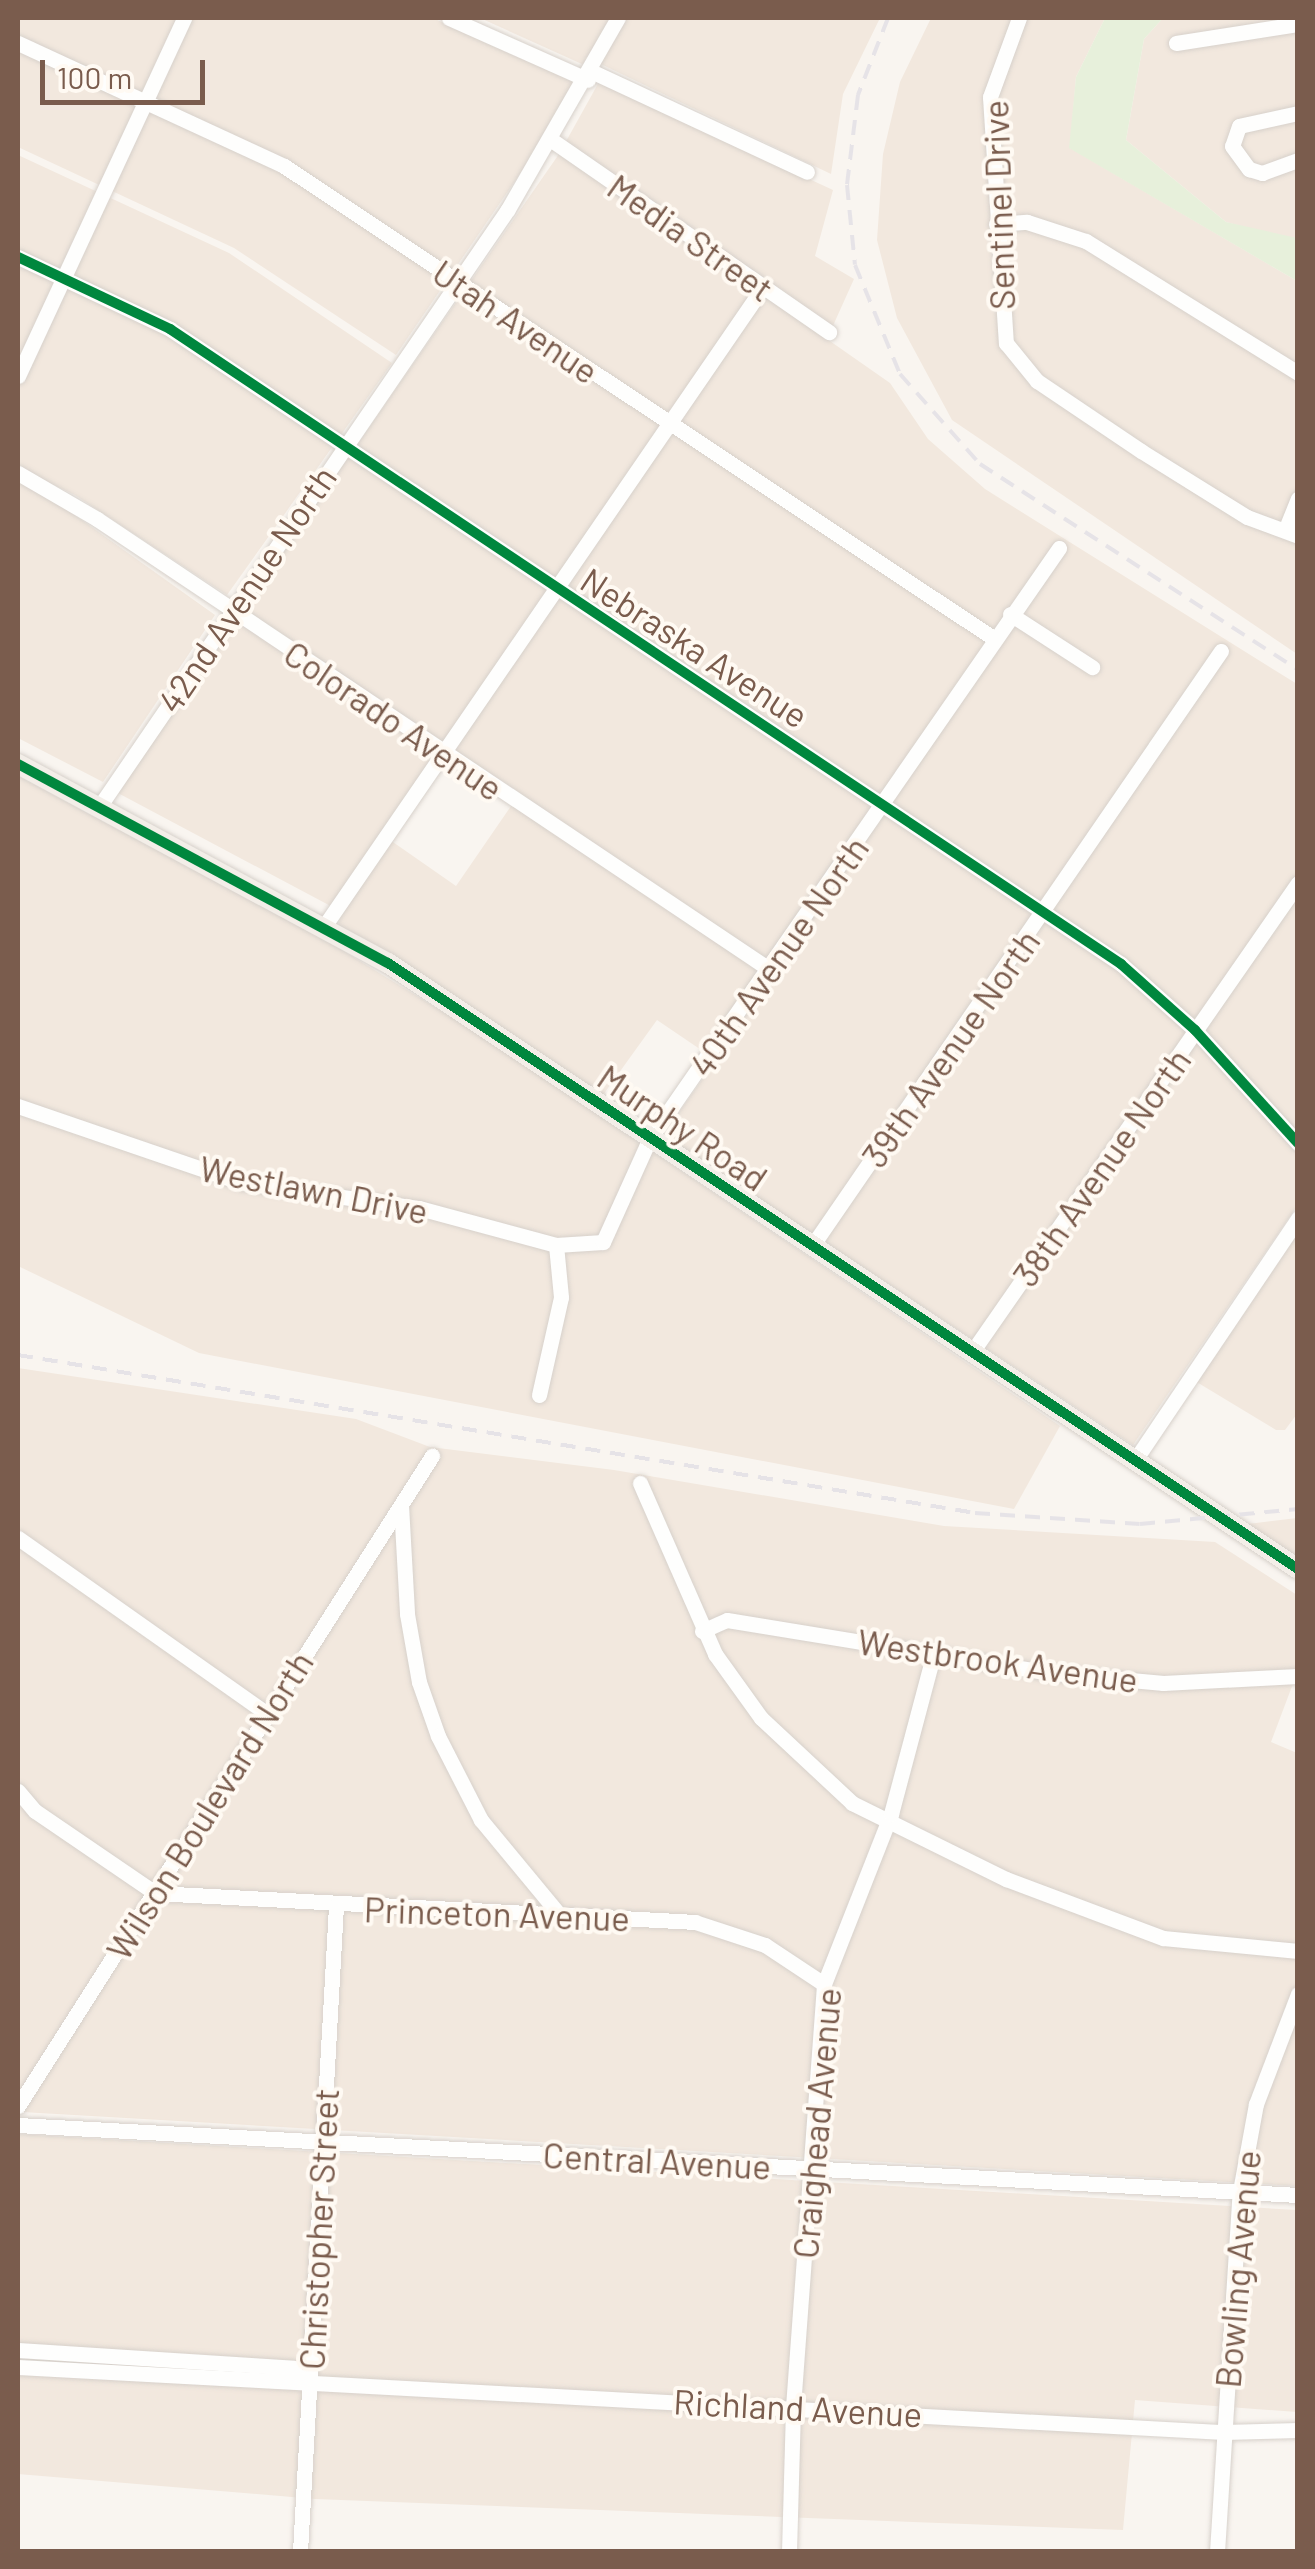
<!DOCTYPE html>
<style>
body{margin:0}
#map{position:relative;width:1315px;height:2569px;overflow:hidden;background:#f9f5f0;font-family:Barlow,sans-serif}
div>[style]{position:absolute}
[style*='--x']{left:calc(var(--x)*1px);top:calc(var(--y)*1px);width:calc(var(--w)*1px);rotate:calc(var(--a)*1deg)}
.residential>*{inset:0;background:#f2e8de}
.green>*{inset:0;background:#e7f0db}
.roads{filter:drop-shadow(0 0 2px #d7d1cb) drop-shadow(0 0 2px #d7d1cb)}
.minor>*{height:15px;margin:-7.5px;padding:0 7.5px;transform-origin:7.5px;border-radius:7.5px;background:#fefefd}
.major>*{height:20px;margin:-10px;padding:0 10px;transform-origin:10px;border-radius:10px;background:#f3eee8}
.rail>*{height:4px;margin-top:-2px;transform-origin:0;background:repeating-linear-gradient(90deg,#e6e3e7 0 15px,transparent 0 25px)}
.cycleway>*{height:10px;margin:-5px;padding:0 5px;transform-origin:5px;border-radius:5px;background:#00873e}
span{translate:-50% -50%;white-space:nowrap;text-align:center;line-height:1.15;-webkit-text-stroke:8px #fffaf3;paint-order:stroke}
.street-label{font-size:35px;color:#7a5c4d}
.frame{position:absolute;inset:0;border:20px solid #7a5c4d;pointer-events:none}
.scale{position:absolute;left:40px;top:60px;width:165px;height:45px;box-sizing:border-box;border:5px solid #7a5c4d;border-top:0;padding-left:12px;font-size:30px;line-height:35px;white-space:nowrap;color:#7a5c4d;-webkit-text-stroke:8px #fffaf3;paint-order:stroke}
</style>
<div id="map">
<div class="residential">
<i style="clip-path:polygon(18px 18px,433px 18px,575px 82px,558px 118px,396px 355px,234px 248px,18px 147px)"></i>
<i style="clip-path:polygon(480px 18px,880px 18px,843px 94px,831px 174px,586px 57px,584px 65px)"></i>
<i style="clip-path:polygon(931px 18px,1105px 18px,1076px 77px,1070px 148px,1297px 281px,1297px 654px,952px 420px,897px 318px,877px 240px,883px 154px,900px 82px)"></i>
<i style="clip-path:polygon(1163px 18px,1297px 18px,1295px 241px,1226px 222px,1126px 140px,1144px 39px)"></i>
<i style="clip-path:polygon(evenodd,599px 82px,833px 190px,815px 256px,854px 279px,827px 339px,890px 383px,928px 439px,985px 489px,1297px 684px,1297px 1206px,1133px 1445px,663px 1135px,716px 1060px,657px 1020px,603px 1095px,339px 927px,340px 911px,116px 792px,559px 154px,599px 82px,454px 750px,520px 793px,456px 886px,390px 840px,454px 750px)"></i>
<i style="clip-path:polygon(18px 155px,229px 253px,392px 363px,227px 595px,75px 495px,18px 468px)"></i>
<i style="clip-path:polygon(18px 482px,48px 496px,215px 615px,103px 782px,18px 738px)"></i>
<i style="clip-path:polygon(18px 776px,337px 947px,472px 1030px,1060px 1426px,1014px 1509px,199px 1353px,18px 1266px)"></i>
<i style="clip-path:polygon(1297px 1218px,1297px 1414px,1285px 1430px,1276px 1430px,1190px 1378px)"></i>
<i style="clip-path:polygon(18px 1368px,356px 1419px,430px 1447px,614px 1470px,944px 1526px,1215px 1542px,1297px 1595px,1297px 1673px,1271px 1742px,1297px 1753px,1297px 2186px,22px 2112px,32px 2098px,18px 2089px)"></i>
<i style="clip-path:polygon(1297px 1518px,1297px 1569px,1232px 1526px)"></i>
<i style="clip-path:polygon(18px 2134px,1297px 2210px,1297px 2412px,1135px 2400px,1123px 2530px,315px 2499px,18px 2474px)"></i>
</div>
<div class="green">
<i style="clip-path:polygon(1105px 18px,1163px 18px,1144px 39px,1126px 140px,1226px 222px,1297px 238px,1297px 281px,1069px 148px,1076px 77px)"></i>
</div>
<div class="roads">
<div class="minor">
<i style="--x:449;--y:18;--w:152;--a:24"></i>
<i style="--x:1019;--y:18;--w:84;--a:110.2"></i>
<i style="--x:990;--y:97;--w:247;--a:86.3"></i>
<i style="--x:1006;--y:343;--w:49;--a:50.8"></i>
<i style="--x:1037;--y:381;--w:125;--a:33.9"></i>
<i style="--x:1141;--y:451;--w:125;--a:31.9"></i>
<i style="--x:1247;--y:517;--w:54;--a:20.4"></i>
<i style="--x:18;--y:43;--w:293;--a:24.8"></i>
<i style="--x:284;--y:166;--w:852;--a:33.65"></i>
<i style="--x:1176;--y:43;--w:123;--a:-8.9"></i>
<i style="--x:593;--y:72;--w:236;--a:25"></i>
<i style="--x:1298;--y:113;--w:60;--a:167.6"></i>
<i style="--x:1239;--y:126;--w:21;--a:109"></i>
<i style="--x:1232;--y:146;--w:29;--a:54"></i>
<i style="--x:1249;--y:169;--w:14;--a:17"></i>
<i style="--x:1262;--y:173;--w:38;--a:-20"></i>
<i style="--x:553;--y:141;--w:336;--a:34.7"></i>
<i style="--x:996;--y:224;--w:31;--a:-4"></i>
<i style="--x:1027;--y:222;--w:62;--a:17.9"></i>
<i style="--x:1086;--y:241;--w:250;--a:31.9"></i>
<i style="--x:18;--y:257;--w:168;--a:25.3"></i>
<i style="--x:170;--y:329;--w:1144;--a:33.73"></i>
<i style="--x:1121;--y:964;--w:99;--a:41.7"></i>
<i style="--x:1195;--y:1030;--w:153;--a:47.7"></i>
<i style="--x:18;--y:376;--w:395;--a:-65.1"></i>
<i style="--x:18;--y:473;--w:91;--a:30.2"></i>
<i style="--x:97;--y:519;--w:809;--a:33.81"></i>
<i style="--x:1286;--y:528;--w:32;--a:-68"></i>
<i style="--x:1010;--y:614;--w:98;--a:32.9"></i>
<i style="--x:99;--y:807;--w:724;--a:-55.63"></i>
<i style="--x:508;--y:209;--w:220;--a:-60.1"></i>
<i style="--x:323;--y:928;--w:777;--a:-55.53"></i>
<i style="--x:18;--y:1106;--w:235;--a:18.9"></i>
<i style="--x:240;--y:1182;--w:181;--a:8.3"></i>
<i style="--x:419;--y:1208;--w:142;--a:15.1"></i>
<i style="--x:556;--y:1245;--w:47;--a:-3.7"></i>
<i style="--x:603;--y:1242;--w:114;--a:-65.7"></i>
<i style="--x:650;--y:1138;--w:718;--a:-55.27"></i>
<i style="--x:812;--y:1246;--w:722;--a:-55.5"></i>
<i style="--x:972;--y:1352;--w:571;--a:-55.2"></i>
<i style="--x:539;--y:1395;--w:100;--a:-77.3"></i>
<i style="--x:561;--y:1297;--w:52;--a:-95.5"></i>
<i style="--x:1135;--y:1460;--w:292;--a:-56"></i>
<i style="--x:640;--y:1483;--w:187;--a:66.3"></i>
<i style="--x:715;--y:1654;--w:79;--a:54.3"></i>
<i style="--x:761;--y:1718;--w:125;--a:43"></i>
<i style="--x:852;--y:1803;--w:172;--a:26.3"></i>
<i style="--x:1006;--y:1879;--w:168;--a:20.6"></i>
<i style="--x:1163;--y:1938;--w:136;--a:5.5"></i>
<i style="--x:401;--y:1505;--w:109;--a:86.8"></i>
<i style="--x:407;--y:1614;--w:69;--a:80"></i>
<i style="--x:419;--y:1682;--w:57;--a:70.6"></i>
<i style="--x:438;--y:1736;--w:94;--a:62.9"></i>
<i style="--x:481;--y:1820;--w:121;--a:50.4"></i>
<i style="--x:18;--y:1538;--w:304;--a:35.2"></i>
<i style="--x:702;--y:1631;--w:27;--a:-24"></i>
<i style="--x:727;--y:1620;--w:320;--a:9.3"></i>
<i style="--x:1043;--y:1672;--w:121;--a:5.2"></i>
<i style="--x:1163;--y:1683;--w:135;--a:-3"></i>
<i style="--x:18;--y:1791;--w:26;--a:50"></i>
<i style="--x:35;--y:1811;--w:145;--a:34.3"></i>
<i style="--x:155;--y:1893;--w:541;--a:3.07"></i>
<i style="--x:695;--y:1922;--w:74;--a:18.2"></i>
<i style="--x:765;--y:1945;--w:71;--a:33.5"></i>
<i style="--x:18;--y:2106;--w:771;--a:-57.51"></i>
<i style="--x:18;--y:2125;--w:1282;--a:3.13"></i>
<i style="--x:18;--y:2350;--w:276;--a:3.7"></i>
<i style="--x:293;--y:2368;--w:10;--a:61"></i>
<i style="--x:18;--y:2367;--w:1208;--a:3.09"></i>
<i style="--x:1224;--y:2432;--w:74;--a:-1.5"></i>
<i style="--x:300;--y:2552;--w:647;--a:-86.81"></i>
<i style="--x:789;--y:2552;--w:145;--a:-88.4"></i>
<i style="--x:793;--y:2407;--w:424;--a:-85.8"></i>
<i style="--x:824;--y:1984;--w:183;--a:-68.5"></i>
<i style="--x:891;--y:1814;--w:168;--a:-75.1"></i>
<i style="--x:1217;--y:2552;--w:362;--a:-86.4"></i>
<i style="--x:1240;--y:2191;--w:88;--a:-79.6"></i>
<i style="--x:1256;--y:2104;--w:118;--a:-69.1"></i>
</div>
<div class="major">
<i style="--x:18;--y:764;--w:420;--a:28.3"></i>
<i style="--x:388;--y:963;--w:1093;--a:33.66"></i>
</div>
</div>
<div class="rail">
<i style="--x:888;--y:18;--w:83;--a:111.3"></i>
<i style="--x:858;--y:95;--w:91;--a:97"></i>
<i style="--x:847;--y:185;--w:80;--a:84.3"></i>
<i style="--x:855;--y:265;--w:118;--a:67.6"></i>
<i style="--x:900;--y:374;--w:120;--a:48.4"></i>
<i style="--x:980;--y:464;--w:379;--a:32.9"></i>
<i style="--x:18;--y:1355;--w:970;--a:9.37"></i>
<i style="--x:975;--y:1513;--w:165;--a:3.8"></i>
<i style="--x:1140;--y:1524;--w:159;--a:-5.4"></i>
</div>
<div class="cycleway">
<i style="--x:18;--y:257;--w:168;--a:25.3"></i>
<i style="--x:170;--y:329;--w:1144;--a:33.73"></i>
<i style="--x:1121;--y:964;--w:99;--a:41.7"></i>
<i style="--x:1195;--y:1030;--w:153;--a:47.7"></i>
<i style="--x:18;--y:764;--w:420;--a:28.3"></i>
<i style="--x:388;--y:963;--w:1093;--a:33.66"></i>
</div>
<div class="street-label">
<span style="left:998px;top:205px;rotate:-92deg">Sentinel Drive</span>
<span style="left:691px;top:237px;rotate:35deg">Media Street</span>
<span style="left:516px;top:321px;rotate:34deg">Utah Avenue</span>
<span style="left:246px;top:589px;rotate:-56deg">42nd Avenue North</span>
<span style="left:695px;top:647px;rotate:33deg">Nebraska Avenue</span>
<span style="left:394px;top:720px;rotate:34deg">Colorado Avenue</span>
<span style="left:778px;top:956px;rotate:-55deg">40th Avenue North</span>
<span style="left:950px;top:1048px;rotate:-55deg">39th Avenue North</span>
<span style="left:683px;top:1127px;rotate:34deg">Murphy Road</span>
<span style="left:1101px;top:1167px;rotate:-55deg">38th Avenue North</span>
<span style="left:314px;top:1189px;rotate:11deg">Westlawn Drive</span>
<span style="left:998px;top:1660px;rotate:8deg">Westbrook Avenue</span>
<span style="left:209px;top:1805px;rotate:-58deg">Wilson Boulevard North</span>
<span style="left:497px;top:1913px;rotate:2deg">Princeton Avenue</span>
<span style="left:816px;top:2123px;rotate:-85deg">Craighead Avenue</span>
<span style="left:657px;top:2160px;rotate:3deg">Central Avenue</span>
<span style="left:318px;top:2229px;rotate:-87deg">Christopher Street</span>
<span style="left:1237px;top:2269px;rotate:-85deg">Bowling Avenue</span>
<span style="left:798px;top:2407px;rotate:3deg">Richland Avenue</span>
</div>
<div class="frame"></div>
<div class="scale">100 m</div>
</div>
